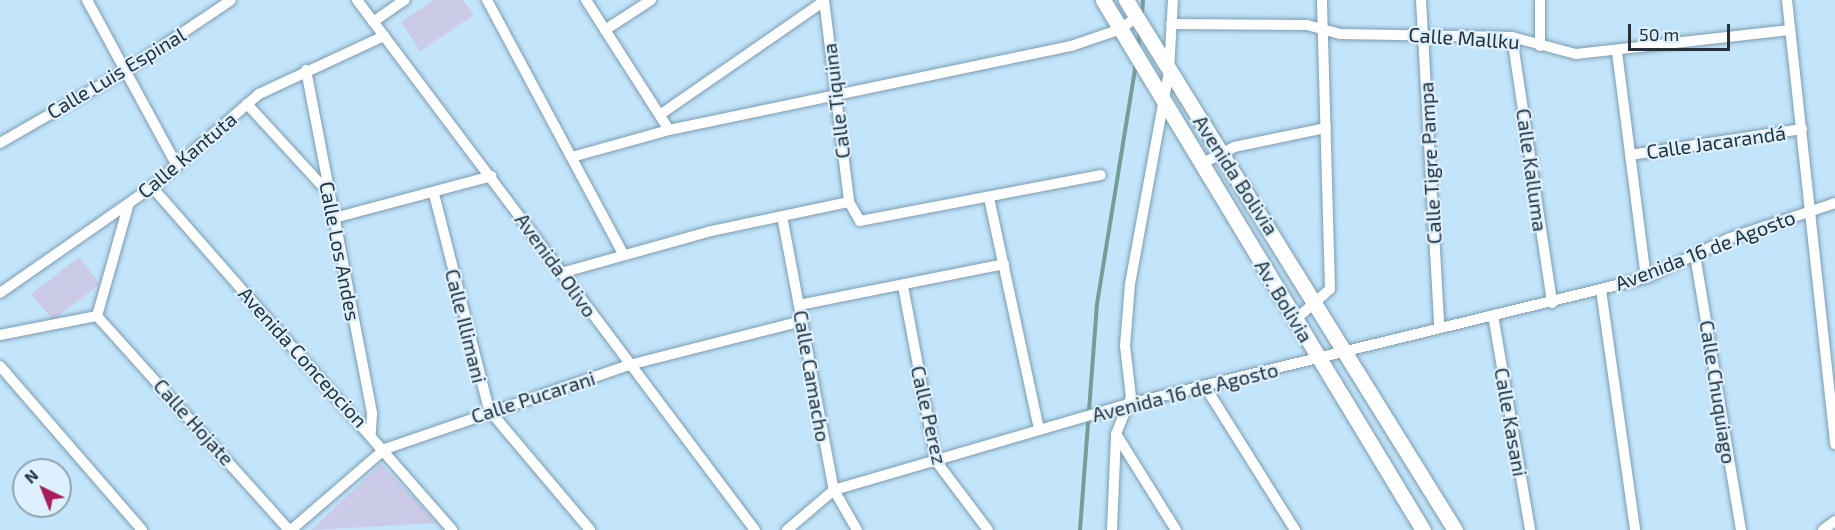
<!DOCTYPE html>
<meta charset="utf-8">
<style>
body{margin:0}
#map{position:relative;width:1835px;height:530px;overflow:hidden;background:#c3e5fb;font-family:"Exo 2",sans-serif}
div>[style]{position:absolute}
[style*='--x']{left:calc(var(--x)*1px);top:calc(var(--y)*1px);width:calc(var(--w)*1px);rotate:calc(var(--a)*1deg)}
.green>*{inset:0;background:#cccbe7}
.stream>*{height:4px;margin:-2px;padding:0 2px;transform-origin:2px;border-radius:2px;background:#759d98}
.roads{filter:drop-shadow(0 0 2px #7c9cb1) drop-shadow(0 0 2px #7c9cb1)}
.street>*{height:10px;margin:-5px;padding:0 5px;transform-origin:5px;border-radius:5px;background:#fff}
.secondary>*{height:15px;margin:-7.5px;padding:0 7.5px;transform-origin:7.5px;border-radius:7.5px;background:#fff}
span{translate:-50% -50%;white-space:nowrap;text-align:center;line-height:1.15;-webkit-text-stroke:4.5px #dcf0fd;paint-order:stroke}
.street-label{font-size:20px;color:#24313a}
.north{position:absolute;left:12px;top:458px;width:60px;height:60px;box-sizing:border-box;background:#dcf0fd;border:2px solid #92a4af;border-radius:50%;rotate:317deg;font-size:16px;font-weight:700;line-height:24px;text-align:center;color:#24313a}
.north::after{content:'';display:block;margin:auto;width:21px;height:27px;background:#aa1d5b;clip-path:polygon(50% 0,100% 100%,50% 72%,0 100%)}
.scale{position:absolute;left:1628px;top:24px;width:102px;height:27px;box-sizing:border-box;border:3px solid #24313a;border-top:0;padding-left:8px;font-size:18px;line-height:21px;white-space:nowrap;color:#24313a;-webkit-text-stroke:4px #dcf0fd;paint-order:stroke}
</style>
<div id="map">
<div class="green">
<i style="clip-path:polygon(433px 0,463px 0,474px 15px,420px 51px,401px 22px)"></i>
<i style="clip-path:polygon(79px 257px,100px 284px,53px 320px,31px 294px)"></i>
<i style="clip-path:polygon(381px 464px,437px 523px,311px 530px)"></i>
</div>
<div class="stream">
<i style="--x:1142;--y:14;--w:14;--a:-86"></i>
<i style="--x:1138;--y:47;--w:16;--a:-83"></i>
<i style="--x:1080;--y:530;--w:227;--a:-85.7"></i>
<i style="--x:1097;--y:304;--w:243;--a:-80.8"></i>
</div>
<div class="roads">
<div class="street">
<i style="--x:87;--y:0;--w:189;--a:61.5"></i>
<i style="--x:357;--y:0;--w:663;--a:53.1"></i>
<i style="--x:487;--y:0;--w:288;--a:61.8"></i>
<i style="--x:586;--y:0;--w:154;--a:57.4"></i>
<i style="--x:824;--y:0;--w:204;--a:82.9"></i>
<i style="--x:849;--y:202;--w:22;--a:60"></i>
<i style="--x:860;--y:221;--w:245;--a:-10.8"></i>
<i style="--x:1421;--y:0;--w:326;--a:86.8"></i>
<i style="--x:1540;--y:0;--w:46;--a:90"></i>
<i style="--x:1787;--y:0;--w:447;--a:83.8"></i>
<i style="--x:373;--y:22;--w:39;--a:-35"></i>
<i style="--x:1171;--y:24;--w:136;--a:0.4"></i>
<i style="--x:1307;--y:25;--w:35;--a:15"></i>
<i style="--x:1341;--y:34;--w:171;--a:1"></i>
<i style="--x:1512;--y:37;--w:66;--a:14.9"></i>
<i style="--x:1576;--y:54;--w:215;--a:-6.4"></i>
<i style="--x:605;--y:30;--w:55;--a:-33.1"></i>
<i style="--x:1512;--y:37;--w:269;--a:81.4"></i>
<i style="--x:1617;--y:52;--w:228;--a:82.7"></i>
<i style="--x:306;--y:70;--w:349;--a:79.1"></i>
<i style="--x:372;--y:413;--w:19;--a:93"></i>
<i style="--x:247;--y:104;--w:120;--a:47.4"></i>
<i style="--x:661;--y:114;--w:198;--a:-34.7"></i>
<i style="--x:0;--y:143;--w:146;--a:-29.9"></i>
<i style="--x:127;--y:70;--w:125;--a:-33.9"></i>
<i style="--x:1630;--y:155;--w:174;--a:-8.6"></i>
<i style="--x:572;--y:157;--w:101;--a:-15.6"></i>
<i style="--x:669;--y:130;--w:411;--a:-11.8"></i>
<i style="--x:1071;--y:46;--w:53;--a:-18.8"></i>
<i style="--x:1121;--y:29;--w:18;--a:-38"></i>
<i style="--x:1201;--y:164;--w:37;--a:-27"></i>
<i style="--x:1234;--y:147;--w:94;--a:-11.7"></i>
<i style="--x:152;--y:187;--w:456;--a:48.8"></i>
<i style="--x:434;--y:194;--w:223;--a:75.7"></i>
<i style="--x:489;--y:410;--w:157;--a:49.9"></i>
<i style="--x:989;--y:198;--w:236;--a:77.8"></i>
<i style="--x:782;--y:216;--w:279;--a:79.3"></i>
<i style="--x:834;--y:490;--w:46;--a:60.1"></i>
<i style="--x:334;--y:218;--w:163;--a:-14.9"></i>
<i style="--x:1695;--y:255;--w:279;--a:80.5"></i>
<i style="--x:561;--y:273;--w:156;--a:-15.6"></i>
<i style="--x:711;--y:231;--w:141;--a:-11.9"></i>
<i style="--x:903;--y:286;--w:178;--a:79.3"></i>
<i style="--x:936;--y:461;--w:86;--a:53"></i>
<i style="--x:1601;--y:290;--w:242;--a:81.9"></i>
<i style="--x:0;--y:293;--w:185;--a:-34.9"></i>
<i style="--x:152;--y:187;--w:142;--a:-41"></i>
<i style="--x:259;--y:94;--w:138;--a:-24.9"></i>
<i style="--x:799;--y:305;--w:209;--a:-11.3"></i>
<i style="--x:1493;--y:315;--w:218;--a:80.2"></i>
<i style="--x:97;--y:316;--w:288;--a:48.1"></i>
<i style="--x:97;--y:316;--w:117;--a:-74.2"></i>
<i style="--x:1296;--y:319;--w:45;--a:-41.4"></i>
<i style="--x:1330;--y:289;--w:289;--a:-91.6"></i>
<i style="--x:0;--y:335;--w:99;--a:-11.1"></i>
<i style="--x:0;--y:366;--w:217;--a:49.1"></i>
<i style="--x:1206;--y:388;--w:168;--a:57.9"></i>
<i style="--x:1116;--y:434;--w:113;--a:58"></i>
<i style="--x:291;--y:530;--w:124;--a:-40.8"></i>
<i style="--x:385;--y:449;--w:258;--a:-19"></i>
<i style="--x:629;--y:365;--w:179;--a:-14.3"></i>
<i style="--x:787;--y:530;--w:62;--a:-40.4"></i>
<i style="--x:834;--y:490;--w:307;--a:-16.3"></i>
<i style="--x:1129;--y:404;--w:532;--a:-13.7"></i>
<i style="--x:1646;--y:278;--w:93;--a:-25.5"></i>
<i style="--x:1730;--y:238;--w:111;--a:-18.4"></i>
<i style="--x:1112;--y:530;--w:96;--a:-87.6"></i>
<i style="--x:1116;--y:434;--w:40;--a:-68"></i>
<i style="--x:1131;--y:397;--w:51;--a:-96.7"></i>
<i style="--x:1125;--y:346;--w:62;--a:-85.4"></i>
<i style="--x:1130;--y:284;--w:217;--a:-79.6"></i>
<i style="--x:1169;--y:71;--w:71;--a:-86.8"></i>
<i style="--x:1823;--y:530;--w:15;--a:-37"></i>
</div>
<div class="secondary">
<i style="--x:1103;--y:0;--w:619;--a:58.88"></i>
<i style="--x:1126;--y:0;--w:624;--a:58.17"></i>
</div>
</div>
<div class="street-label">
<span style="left:1464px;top:38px;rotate:4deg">Calle Mallku</span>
<span style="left:116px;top:73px;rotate:-31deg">Calle Luis Espinal</span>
<span style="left:836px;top:101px;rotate:-97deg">Calle Tiquina</span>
<span style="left:1716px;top:142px;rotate:-8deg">Calle Jacarandá</span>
<span style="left:187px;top:155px;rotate:-40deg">Calle Kantuta</span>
<span style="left:1430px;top:163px;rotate:-93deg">Calle Tigre Pampa</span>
<span style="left:1532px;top:170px;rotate:82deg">Calle Kalluma</span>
<span style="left:1236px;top:175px;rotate:57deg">Avenida Bolivia</span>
<span style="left:1705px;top:250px;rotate:-21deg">Avenida 16 de Agosto</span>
<span style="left:340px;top:251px;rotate:79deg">Calle Los Andes</span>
<span style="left:556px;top:265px;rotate:54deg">Avenida Olivo</span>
<span style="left:1284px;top:301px;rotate:59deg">Av. Bolivia</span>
<span style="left:466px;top:326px;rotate:76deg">Calle Illimani</span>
<span style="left:303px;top:357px;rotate:48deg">Avenida Concepcion</span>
<span style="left:812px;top:376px;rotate:80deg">Calle Camacho</span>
<span style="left:1185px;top:392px;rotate:-14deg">Avenida 16 de Agosto</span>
<span style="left:1718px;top:392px;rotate:81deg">Calle Chuquiago</span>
<span style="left:533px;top:397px;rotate:-18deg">Calle Pucarani</span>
<span style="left:929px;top:415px;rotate:77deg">Calle Perez</span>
<span style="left:194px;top:422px;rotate:48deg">Calle Hojate</span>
<span style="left:1511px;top:422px;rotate:80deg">Calle Kasani</span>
</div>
<div class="north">N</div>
<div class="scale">50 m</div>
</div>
